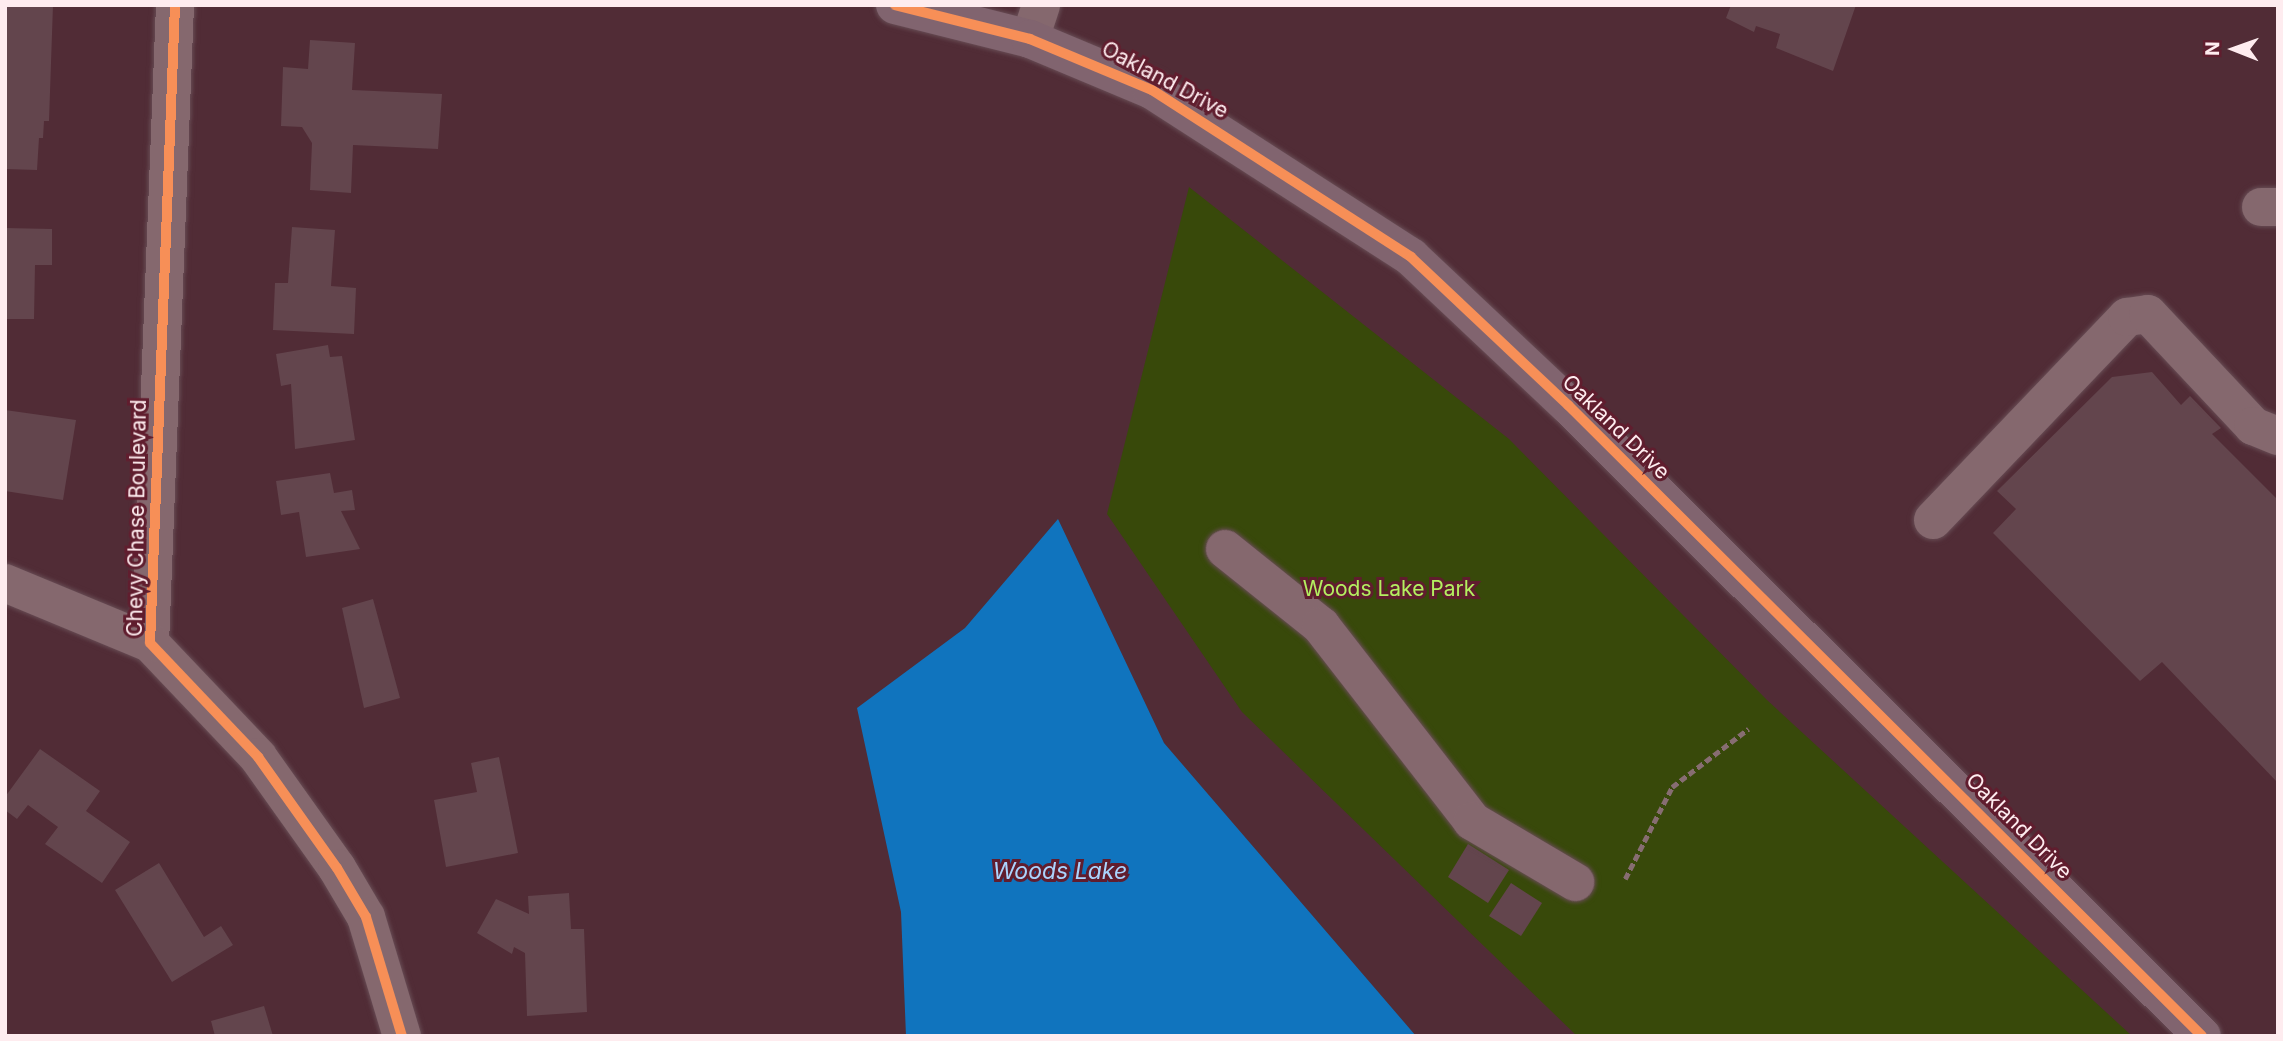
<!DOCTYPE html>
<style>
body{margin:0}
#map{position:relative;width:2283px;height:1041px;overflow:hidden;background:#512c36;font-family:Inter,sans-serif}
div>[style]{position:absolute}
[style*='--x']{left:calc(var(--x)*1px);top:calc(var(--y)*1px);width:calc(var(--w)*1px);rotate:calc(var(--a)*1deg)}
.green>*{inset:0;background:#38490a}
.water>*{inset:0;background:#1074be}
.building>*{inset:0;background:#63454d}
.path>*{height:4.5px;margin-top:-2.25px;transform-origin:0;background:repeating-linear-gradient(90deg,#876d72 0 7px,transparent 0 10.5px)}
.roads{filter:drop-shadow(0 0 2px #674c54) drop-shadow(0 0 2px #674c54)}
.minor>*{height:38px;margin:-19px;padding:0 19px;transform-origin:19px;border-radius:19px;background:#85686e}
.major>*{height:38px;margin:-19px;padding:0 19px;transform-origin:19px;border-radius:19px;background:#81646f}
.cycleway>*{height:10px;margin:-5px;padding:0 5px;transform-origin:5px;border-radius:5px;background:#f78f57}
span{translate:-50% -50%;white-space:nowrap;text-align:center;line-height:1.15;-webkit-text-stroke:6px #601d2e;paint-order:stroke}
.street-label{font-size:21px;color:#feecef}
.park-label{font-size:21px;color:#b3ef60}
.water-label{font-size:23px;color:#aad4fe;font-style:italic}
.frame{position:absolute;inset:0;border:7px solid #feecef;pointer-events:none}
.north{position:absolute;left:2199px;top:14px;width:70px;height:70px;-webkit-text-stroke:5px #601d2e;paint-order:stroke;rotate:271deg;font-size:19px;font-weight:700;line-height:28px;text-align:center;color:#feecef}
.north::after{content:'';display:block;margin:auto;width:24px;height:32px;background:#feecef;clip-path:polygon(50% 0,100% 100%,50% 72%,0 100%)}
</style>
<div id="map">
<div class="green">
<i style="clip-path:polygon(1189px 187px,1509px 439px,1767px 700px,2132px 1036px,1577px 1036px,1242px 712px,1107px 514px)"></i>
</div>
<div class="water">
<i style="clip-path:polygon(1058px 519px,1164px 743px,1416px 1036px,906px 1036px,901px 912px,857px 708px,965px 628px)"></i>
</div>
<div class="building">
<i style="clip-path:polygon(5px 5px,53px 5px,49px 121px,44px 121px,43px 138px,39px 138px,37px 170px,5px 169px)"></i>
<i style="clip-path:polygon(1731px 5px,1856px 5px,1833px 71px,1776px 48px,1780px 34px,1756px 26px,1754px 32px,1726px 18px)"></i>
<i style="clip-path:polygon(310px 40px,355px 43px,352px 90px,442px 94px,438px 149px,353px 145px,351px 193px,310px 190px,312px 143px,302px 127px,281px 126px,283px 67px,308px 69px)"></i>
<i style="clip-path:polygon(292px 227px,335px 230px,331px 286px,356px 288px,354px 334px,273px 330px,275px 283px,288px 283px)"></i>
<i style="clip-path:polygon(5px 228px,52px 229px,52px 265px,35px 265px,34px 319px,5px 319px)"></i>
<i style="clip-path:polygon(328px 345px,330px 357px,342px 356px,355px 440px,295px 449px,291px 384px,281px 386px,276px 354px)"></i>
<i style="clip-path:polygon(2152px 372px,2181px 405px,2190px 396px,2221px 428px,2212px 434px,2278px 500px,2278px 783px,2162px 662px,2140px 681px,1993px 533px,2016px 509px,1997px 491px,2112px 377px)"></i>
<i style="clip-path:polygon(5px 410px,76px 420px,63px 500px,5px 491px)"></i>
<i style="clip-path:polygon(330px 473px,334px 493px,352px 490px,355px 510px,341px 511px,360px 549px,306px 557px,299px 512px,281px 515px,276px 481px)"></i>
<i style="clip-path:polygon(373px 599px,400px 698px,364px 708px,342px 608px)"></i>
<i style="clip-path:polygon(40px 749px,100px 791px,86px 811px,130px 842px,102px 883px,45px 844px,58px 827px,28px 805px,17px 819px,5px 810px,5px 797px)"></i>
<i style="clip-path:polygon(499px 757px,518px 853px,446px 867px,434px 800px,477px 792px,471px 763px)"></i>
<i style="clip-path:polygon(1468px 844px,1509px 870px,1488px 903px,1448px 877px)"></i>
<i style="clip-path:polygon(159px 863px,204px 937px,221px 926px,233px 945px,172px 982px,115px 890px)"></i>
<i style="clip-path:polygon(1511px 883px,1542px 903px,1521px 936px,1489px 916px)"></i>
<i style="clip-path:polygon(569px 893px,571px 929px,584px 929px,587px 1012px,527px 1016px,525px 953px,514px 947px,512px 954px,477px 933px,496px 899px,529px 914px,528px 896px)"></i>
<i style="clip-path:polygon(264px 1006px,273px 1036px,215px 1036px,211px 1021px)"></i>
</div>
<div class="path">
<i style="--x:1625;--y:879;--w:103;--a:-62.9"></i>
<i style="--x:1672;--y:787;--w:96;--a:-37.3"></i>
</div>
<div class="roads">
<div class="minor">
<i style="--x:175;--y:5;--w:638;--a:92.24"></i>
<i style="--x:150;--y:643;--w:157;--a:46.5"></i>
<i style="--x:258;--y:757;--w:136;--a:54.6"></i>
<i style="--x:337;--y:868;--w:57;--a:59.4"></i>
<i style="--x:366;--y:917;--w:124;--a:73.2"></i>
<i style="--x:1030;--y:39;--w:36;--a:-72"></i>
<i style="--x:2261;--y:207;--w:17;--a:0"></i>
<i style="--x:1933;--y:520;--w:281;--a:-46.3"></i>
<i style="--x:2127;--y:317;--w:21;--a:-8"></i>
<i style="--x:2148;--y:314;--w:154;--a:46.8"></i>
<i style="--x:2253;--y:426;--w:27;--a:22"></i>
<i style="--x:1225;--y:549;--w:123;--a:38.7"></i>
<i style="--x:1321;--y:626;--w:247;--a:52.2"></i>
<i style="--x:1472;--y:821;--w:120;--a:30.6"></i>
<i style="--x:5;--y:583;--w:157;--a:22.5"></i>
</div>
<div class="major">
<i style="--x:895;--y:5;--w:139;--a:14.1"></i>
<i style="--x:1030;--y:39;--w:132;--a:22.7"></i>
<i style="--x:1152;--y:90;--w:308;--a:32.8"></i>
<i style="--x:1411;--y:257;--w:216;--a:43.3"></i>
<i style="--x:1568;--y:405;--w:894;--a:44.86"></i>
</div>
</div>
<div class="cycleway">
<i style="--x:175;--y:5;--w:638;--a:92.24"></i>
<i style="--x:150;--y:643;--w:157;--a:46.5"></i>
<i style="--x:258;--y:757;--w:136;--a:54.6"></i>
<i style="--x:337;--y:868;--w:57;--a:59.4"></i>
<i style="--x:366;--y:917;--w:124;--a:73.2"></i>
<i style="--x:895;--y:5;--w:139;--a:14.1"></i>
<i style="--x:1030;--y:39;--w:132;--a:22.7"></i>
<i style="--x:1152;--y:90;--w:308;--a:32.8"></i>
<i style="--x:1411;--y:257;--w:216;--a:43.3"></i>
<i style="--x:1568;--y:405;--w:894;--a:44.86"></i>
</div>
<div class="street-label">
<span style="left:1165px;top:80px;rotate:28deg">Oakland Drive</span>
<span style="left:1616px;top:427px;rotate:44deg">Oakland Drive</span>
<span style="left:137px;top:518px;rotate:-89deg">Chevy Chase Boulevard</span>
<span style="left:2019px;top:826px;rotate:45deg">Oakland Drive</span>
</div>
<div class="park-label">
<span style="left:1389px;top:589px">Woods Lake Park</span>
</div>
<div class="water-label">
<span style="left:1060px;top:871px">Woods Lake</span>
</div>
<div class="frame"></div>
<div class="north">N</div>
</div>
